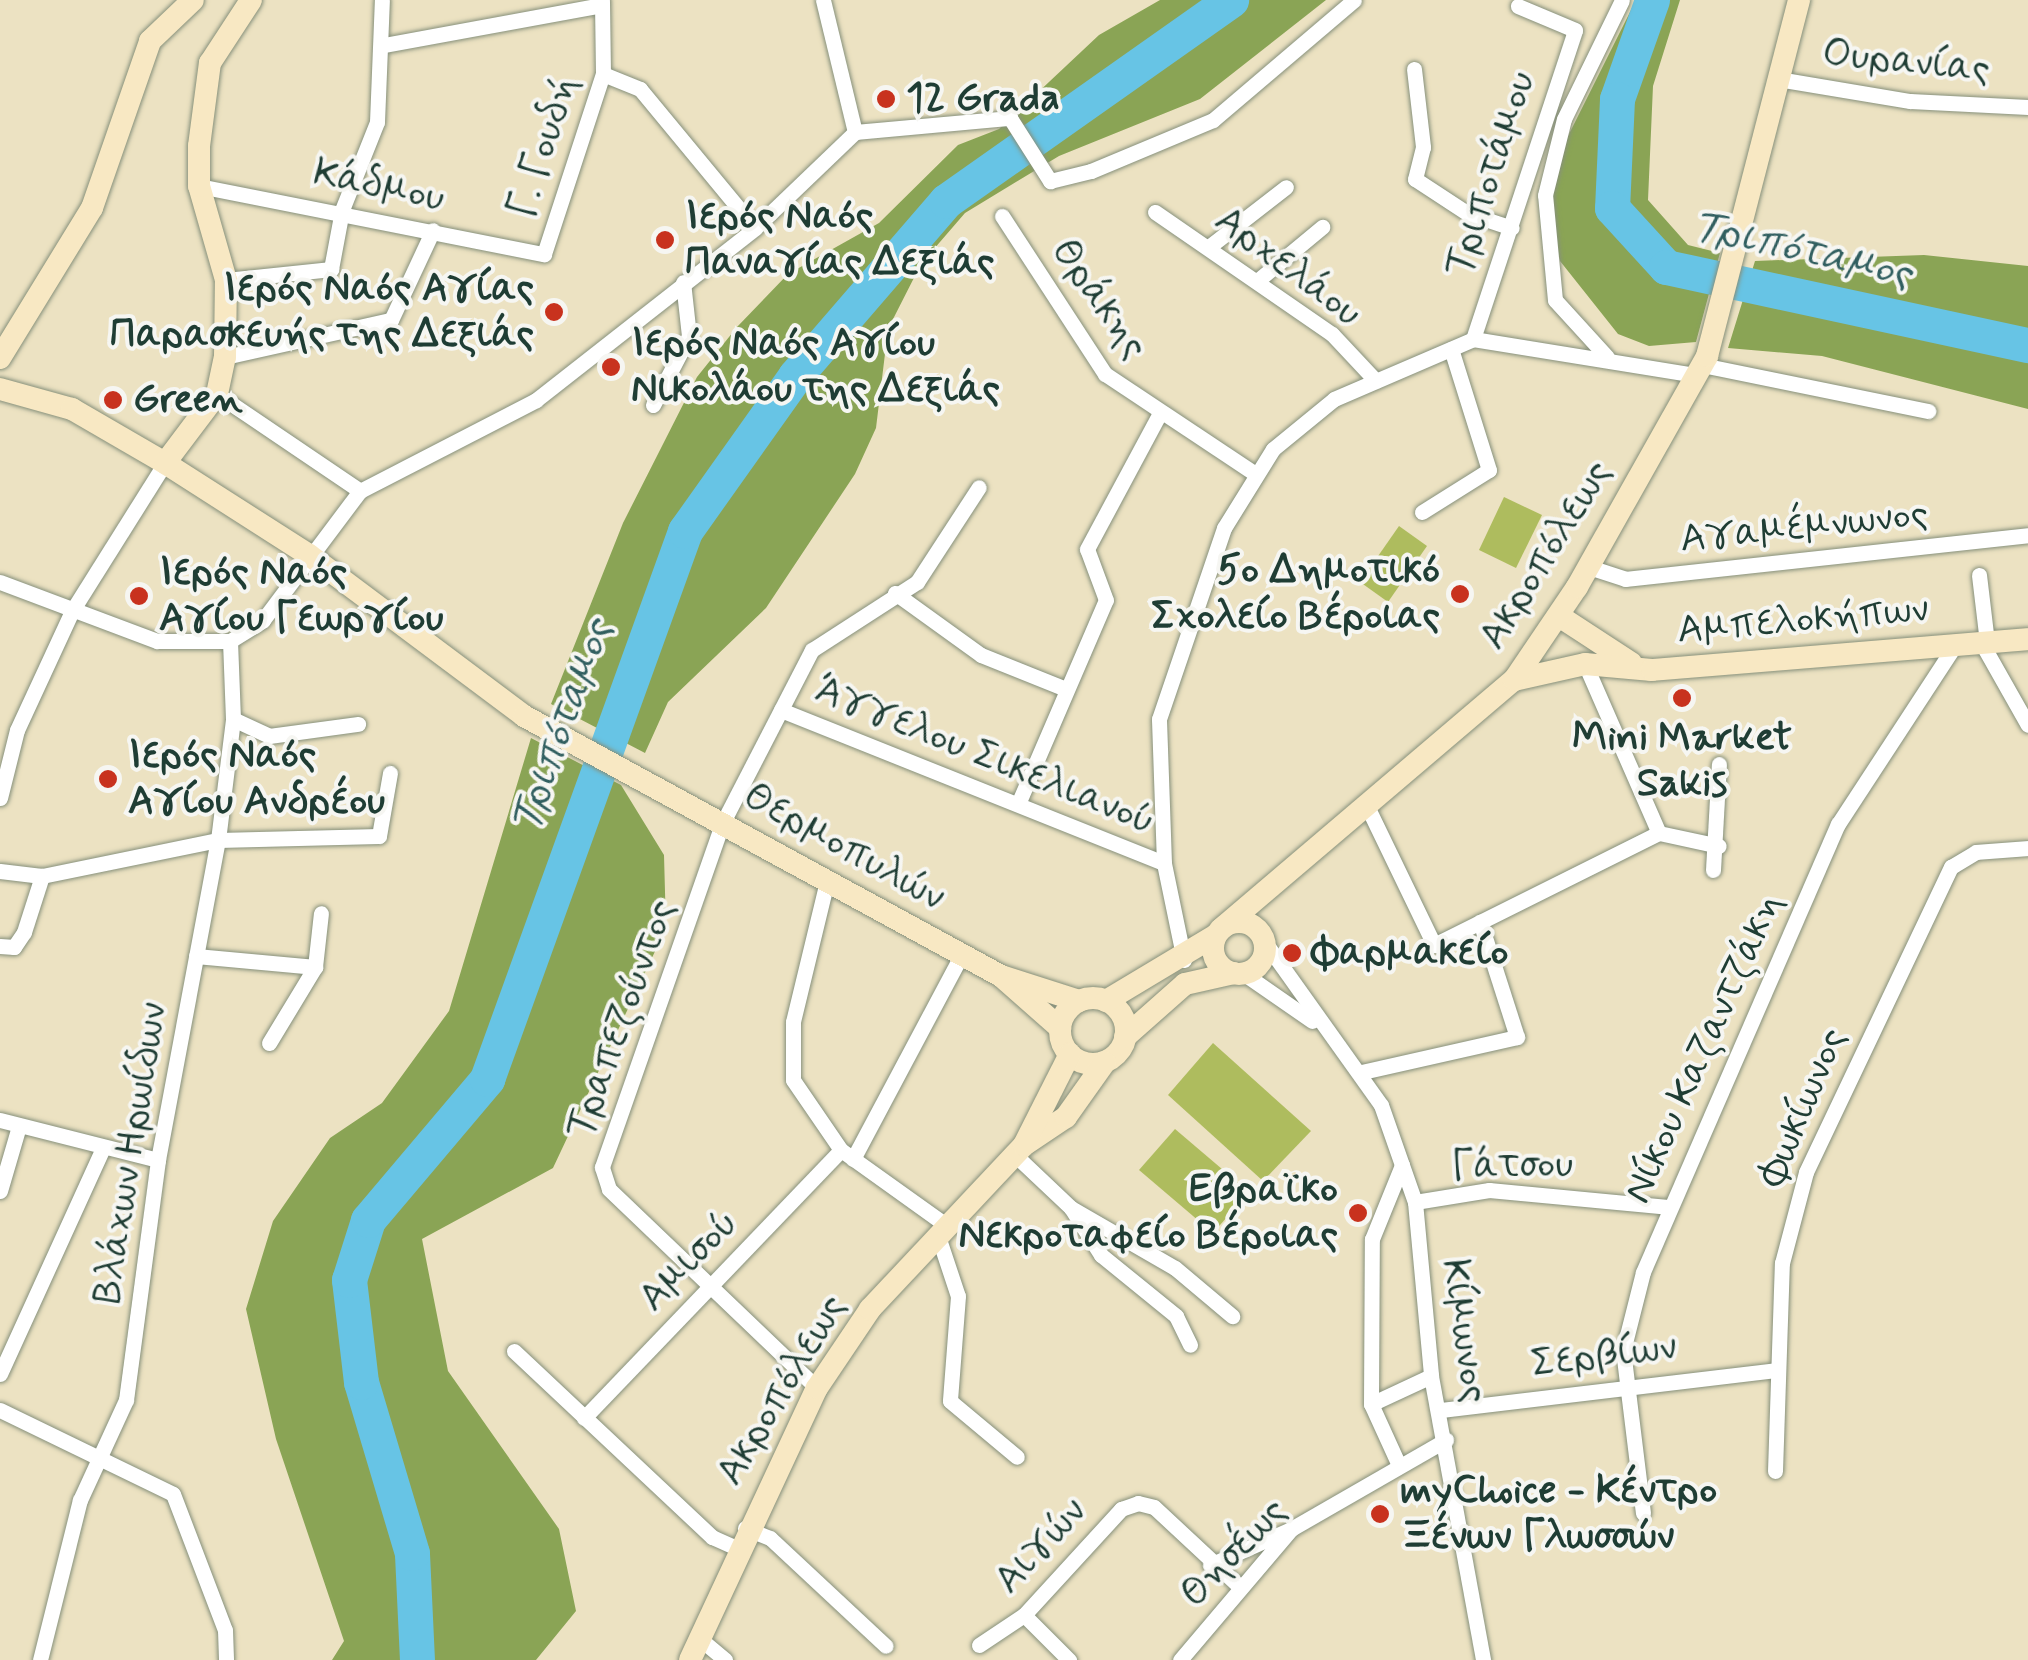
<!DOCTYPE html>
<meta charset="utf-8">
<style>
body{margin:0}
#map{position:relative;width:2028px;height:1660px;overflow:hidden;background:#ece2c2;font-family:Mynerve,sans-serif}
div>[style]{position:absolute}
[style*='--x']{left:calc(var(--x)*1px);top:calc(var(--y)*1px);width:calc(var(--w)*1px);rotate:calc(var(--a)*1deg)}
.green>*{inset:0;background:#aebc5e}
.forest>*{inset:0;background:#8aa455}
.river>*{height:35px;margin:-17.5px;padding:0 17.5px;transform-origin:17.5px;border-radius:17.5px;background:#67c4e5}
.roads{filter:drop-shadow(0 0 2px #86907b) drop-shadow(0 0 2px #86907b)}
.street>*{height:15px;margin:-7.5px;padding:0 7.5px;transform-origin:7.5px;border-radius:7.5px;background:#fff}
.secondary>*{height:22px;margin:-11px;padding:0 11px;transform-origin:11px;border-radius:11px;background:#f8e8c3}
.secondary>.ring{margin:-11px;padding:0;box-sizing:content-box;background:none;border:22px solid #f8e8c3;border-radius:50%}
.dots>*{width:28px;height:28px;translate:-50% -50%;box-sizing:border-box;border:5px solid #f6f6f2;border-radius:50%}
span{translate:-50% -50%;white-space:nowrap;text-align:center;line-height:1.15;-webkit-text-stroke:8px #f6f6f2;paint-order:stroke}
.street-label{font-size:40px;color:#1f3d34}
.poi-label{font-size:40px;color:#1f3d34;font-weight:700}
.left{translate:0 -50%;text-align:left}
.right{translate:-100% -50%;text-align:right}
.water-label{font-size:42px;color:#315f60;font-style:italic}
</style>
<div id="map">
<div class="green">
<i style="clip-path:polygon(1504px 497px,1542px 515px,1516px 568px,1479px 550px)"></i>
<i style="clip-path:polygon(1399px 526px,1427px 546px,1388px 602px,1360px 582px)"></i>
<i style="clip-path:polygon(1213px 1043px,1311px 1131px,1263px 1181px,1168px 1095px)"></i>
<i style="clip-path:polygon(1175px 1129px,1249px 1192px,1213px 1233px,1139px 1170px)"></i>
</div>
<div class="forest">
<i style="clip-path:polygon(1160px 0,1326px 0,1200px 99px,1059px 156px,965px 213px,921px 264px,888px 329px,876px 428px,855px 474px,766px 608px,668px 702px,645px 753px,551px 704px,623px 523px,697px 377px,737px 327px,788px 274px,879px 223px,958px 145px,999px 129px,1099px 35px)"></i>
<i style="clip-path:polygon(1636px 0,1680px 0,1653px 86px,1648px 200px,1688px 245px,1720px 253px,1696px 342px,1649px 346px,1618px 334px,1560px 261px,1551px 221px,1555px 162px)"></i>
<i style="clip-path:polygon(1924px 255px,2028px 266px,2028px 409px,1822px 356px,1728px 348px,1755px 261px)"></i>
<i style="clip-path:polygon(531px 738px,621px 785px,664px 855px,666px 928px,553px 1168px,422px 1239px,448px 1371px,559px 1529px,576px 1611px,536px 1660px,332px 1660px,344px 1641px,276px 1439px,246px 1309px,273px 1221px,330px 1138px,382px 1103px,449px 1011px)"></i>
</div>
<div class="river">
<i style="--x:1652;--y:0;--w:105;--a:109.5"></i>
<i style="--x:1617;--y:99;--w:109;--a:92.6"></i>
<i style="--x:1612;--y:208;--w:80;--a:47.5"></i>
<i style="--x:1666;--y:267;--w:370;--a:12.2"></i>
<i style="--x:417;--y:1660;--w:107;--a:-92.7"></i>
<i style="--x:412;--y:1553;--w:178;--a:-106.6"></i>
<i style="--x:361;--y:1382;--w:103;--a:-96.7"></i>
<i style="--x:349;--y:1280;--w:63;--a:-72.4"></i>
<i style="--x:368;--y:1220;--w:185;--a:-49.8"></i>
<i style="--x:487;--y:1079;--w:583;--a:-70.13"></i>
<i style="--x:685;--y:531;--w:190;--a:-54.6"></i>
<i style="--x:795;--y:376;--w:231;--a:-49.2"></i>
<i style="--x:946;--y:201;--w:349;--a:-35.2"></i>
</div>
<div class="roads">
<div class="street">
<i style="--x:823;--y:0;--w:136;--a:76.4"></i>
<i style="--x:384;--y:45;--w:221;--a:-10.4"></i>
<i style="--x:1414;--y:69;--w:79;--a:83.4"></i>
<i style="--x:1423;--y:147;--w:33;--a:104"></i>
<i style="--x:1415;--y:179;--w:62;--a:33.2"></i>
<i style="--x:1467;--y:213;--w:47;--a:18.4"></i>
<i style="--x:603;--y:74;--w:40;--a:22"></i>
<i style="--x:640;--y:89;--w:180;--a:50.4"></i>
<i style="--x:1778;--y:79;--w:134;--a:9.5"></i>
<i style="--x:1910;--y:101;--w:118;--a:2.9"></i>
<i style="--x:855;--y:132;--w:156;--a:-5.2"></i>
<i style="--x:1010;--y:118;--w:75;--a:57.6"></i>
<i style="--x:1050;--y:181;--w:42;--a:-13.7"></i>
<i style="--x:1091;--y:171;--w:132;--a:-22.7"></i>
<i style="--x:1213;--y:120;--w:185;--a:-40.4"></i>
<i style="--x:199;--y:186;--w:352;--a:11.2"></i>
<i style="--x:544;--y:254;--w:189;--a:-71.9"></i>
<i style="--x:603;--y:74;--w:74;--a:-90.8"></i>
<i style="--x:1155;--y:212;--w:215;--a:34.6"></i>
<i style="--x:1332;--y:334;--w:64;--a:46.9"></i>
<i style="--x:1002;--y:216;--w:189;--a:56.9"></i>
<i style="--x:1105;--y:374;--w:179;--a:33.6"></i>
<i style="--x:1210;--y:246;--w:96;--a:-37.8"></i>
<i style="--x:226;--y:280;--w:106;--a:-6"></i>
<i style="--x:331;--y:269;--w:60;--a:-79.4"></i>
<i style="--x:342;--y:210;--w:95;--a:-68.3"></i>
<i style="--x:377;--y:122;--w:122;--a:-87.7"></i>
<i style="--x:1257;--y:281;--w:85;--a:-39.7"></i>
<i style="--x:1473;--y:339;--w:325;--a:-71.7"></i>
<i style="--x:1575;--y:30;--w:62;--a:-157.2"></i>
<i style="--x:225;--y:357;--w:170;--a:-12.6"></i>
<i style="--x:391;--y:320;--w:99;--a:-65"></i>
<i style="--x:1607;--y:357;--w:77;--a:-132.4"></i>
<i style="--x:1555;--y:300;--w:105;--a:-95.4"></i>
<i style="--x:1545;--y:195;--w:78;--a:-76"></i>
<i style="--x:1564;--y:119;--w:132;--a:-64"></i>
<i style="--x:1702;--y:365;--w:231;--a:11.5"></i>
<i style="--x:217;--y:394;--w:173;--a:34.1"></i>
<i style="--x:653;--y:405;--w:78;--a:-62.4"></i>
<i style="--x:689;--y:336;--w:54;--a:-96.3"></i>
<i style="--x:1422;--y:512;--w:79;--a:-32.1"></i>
<i style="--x:1489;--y:470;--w:127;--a:-107.4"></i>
<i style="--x:1589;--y:567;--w:38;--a:18"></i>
<i style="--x:1625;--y:579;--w:405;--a:-6.2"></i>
<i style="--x:1979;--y:575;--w:67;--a:83.2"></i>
<i style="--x:0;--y:582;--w:168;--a:20.6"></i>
<i style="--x:157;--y:641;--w:73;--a:0"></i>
<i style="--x:230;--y:641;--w:39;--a:-32"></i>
<i style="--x:263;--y:620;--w:161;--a:-53.1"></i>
<i style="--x:360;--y:491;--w:198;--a:-27.3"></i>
<i style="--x:536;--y:400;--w:278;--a:-38.1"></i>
<i style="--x:755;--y:228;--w:139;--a:-43.8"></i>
<i style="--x:895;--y:593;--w:106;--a:35.8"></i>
<i style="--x:981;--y:655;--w:92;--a:21.8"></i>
<i style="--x:1981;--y:642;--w:95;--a:60.5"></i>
<i style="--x:1585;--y:664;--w:184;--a:66.4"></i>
<i style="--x:781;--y:710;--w:412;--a:21.8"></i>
<i style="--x:233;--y:719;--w:40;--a:25"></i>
<i style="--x:269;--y:736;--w:90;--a:-7.7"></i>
<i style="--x:0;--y:798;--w:70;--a:-76"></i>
<i style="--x:17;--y:730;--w:131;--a:-65.2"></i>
<i style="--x:72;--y:611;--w:175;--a:-57.9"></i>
<i style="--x:1365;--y:802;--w:159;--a:64.2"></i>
<i style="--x:1434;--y:945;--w:251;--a:-26.5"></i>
<i style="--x:1659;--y:833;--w:61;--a:12.2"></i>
<i style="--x:1018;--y:804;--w:222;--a:-66.7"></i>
<i style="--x:1106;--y:600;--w:54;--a:-110.4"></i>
<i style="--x:1087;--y:549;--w:152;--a:-61.8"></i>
<i style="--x:1713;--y:870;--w:106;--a:-86.8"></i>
<i style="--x:0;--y:871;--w:42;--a:6.8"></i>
<i style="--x:42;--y:876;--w:180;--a:-11.6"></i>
<i style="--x:218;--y:840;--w:161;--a:-1.4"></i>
<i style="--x:379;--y:836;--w:64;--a:-80.1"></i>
<i style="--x:827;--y:881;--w:145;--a:103.6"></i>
<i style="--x:793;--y:1022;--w:58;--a:90"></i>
<i style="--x:793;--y:1080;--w:85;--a:55.6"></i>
<i style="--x:841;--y:1150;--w:130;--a:35.6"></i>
<i style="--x:1264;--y:941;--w:201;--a:54.5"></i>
<i style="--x:1381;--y:1105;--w:103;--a:70.7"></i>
<i style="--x:1415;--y:1202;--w:175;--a:84.7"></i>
<i style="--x:1431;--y:1376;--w:289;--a:79.6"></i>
<i style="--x:0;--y:946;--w:14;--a:4"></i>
<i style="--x:14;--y:947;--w:18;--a:-56"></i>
<i style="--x:24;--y:932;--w:59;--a:-72.2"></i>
<i style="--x:196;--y:956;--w:120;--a:5.3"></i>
<i style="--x:1184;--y:960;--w:99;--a:-101.7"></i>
<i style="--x:1164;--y:863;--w:144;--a:-92"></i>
<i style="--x:1159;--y:719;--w:202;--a:-71.2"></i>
<i style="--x:1224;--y:528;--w:93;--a:-58.2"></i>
<i style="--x:1273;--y:449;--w:79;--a:-39.3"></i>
<i style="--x:1334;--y:399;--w:151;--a:-23.3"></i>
<i style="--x:1473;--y:339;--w:226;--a:9.2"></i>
<i style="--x:1243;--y:973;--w:84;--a:34.8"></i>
<i style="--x:269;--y:1043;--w:89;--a:-58.8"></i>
<i style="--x:315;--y:967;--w:54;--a:-83.7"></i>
<i style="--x:1362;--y:1072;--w:159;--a:-12.7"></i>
<i style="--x:1517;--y:1037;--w:121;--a:-107.8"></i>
<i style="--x:0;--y:1120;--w:163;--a:14.2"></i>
<i style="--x:1015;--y:1155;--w:77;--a:43.4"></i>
<i style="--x:1071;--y:1208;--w:56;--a:57.4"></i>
<i style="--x:1101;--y:1255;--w:97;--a:39.1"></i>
<i style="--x:1176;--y:1316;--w:32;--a:64"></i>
<i style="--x:853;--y:1159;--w:232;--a:-62"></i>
<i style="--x:0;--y:1191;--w:68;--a:-73.7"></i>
<i style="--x:1415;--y:1202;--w:75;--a:-9.2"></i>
<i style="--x:1489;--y:1190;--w:182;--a:5.4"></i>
<i style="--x:1071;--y:1208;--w:120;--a:30"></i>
<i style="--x:1175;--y:1268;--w:75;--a:40.1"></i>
<i style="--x:938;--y:1236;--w:63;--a:71.6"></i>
<i style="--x:958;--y:1296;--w:105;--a:94.4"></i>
<i style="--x:950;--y:1401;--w:87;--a:39.9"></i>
<i style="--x:514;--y:1351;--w:272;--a:43.2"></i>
<i style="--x:712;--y:1537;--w:27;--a:24"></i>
<i style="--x:0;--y:1374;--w:246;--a:-65.5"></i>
<i style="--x:817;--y:1388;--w:288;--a:-136.3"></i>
<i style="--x:609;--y:1189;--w:23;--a:-108"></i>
<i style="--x:602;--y:1167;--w:363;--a:-70.7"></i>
<i style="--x:722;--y:824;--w:196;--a:-62.7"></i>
<i style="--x:812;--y:650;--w:125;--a:-32.9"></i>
<i style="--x:917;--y:582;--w:113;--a:-56.9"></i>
<i style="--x:1371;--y:1404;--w:66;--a:-25"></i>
<i style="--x:0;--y:1410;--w:192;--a:25.9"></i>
<i style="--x:173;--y:1494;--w:146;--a:69.1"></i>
<i style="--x:225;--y:1630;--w:30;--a:88"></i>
<i style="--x:1441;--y:1410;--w:337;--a:-6.8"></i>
<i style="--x:584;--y:1418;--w:371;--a:-46.2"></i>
<i style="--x:1397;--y:1461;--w:63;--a:-114.5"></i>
<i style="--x:1371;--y:1404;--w:165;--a:-89.7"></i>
<i style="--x:1372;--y:1239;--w:80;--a:-67.9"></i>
<i style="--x:1775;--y:1471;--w:208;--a:-88.1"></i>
<i style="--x:1782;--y:1263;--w:94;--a:-75.2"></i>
<i style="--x:1806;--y:1172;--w:338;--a:-64.6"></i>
<i style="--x:1951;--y:867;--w:29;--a:-31"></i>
<i style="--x:1976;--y:852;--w:52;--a:-4.4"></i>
<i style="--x:1643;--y:1513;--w:163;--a:-97"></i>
<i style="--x:1623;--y:1351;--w:81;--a:-75.8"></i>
<i style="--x:1643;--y:1272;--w:489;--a:-66.5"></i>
<i style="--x:1838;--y:824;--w:214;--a:-56.8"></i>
<i style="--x:745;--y:1528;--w:27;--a:22"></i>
<i style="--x:770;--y:1538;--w:158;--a:43"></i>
<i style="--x:1210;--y:1565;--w:89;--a:-24"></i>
<i style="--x:1024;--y:1615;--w:64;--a:45"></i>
<i style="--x:699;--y:1638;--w:34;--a:40"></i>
<i style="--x:979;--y:1645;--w:54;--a:-33.7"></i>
<i style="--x:1024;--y:1615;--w:144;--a:-47.5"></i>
<i style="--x:1121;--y:1509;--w:18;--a:-19"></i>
<i style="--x:1138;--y:1503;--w:16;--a:14"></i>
<i style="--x:1154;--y:1507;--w:117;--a:42.9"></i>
<i style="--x:40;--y:1660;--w:165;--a:-76"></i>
<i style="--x:80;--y:1500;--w:110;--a:-65.3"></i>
<i style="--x:126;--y:1400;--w:242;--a:-82.4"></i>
<i style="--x:158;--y:1160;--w:326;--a:-79.4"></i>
<i style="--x:218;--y:840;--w:122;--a:-82.9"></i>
<i style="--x:233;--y:719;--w:78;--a:-92.2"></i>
<i style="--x:1180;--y:1660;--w:172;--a:-49.7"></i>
<i style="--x:1291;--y:1529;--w:179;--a:-29.9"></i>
</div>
<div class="secondary">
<i style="--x:0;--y:358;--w:176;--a:-58.5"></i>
<i style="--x:92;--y:208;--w:177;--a:-70.8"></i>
<i style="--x:150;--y:41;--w:59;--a:-43.6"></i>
<i style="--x:0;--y:389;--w:75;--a:15.5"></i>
<i style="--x:72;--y:409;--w:108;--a:30.1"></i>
<i style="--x:165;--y:463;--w:171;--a:32.6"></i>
<i style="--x:309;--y:555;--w:269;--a:36.8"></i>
<i style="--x:524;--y:716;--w:543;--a:28.59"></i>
<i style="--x:1001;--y:976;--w:82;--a:17.8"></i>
<i style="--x:165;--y:463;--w:86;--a:-53"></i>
<i style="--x:217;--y:394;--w:38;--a:-78"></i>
<i style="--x:225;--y:357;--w:77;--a:-89.3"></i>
<i style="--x:226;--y:280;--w:98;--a:-106"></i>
<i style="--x:199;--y:186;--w:40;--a:-90"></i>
<i style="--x:199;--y:146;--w:84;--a:-82.5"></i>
<i style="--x:210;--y:63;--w:75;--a:-56.9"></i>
<i style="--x:1559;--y:616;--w:86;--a:33.1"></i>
<i style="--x:1514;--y:680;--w:73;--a:-12.7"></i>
<i style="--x:1585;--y:664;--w:67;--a:5.1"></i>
<i style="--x:1652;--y:670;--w:377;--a:-4.7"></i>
<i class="ring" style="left:1213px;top:922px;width:30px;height:30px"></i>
<i style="--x:1221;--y:929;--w:385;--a:-40.4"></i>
<i style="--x:1514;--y:680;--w:112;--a:-55.9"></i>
<i style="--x:1577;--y:587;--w:265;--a:-60.6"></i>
<i style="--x:1707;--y:356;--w:368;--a:-75.5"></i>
<i style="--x:1001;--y:976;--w:79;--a:41.4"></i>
<i class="ring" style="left:1060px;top:998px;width:44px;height:44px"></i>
<i style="--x:1106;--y:1001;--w:128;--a:-31"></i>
<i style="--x:1125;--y:1037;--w:80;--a:-41.5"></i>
<i style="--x:1185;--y:984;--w:50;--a:-12.7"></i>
<i style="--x:1027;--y:1143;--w:47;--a:-33.7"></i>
<i style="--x:1066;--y:1117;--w:67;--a:-54.7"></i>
<i style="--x:690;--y:1660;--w:300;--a:-65"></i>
<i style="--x:817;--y:1388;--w:95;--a:-56.1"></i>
<i style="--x:870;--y:1309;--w:225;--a:-46.8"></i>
<i style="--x:1024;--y:1145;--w:102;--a:-63.2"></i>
</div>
</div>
<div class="dots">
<i style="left:886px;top:99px;background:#c8321e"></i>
<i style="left:665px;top:240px;background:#c8321e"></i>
<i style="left:554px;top:312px;background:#c8321e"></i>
<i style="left:611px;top:367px;background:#c8321e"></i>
<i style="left:113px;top:400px;background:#c8321e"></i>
<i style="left:1460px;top:594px;background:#c8321e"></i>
<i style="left:139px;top:596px;background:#c8321e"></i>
<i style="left:1682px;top:698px;background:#c8321e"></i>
<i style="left:108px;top:779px;background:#c8321e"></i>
<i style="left:1292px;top:953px;background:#c8321e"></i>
<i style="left:1358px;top:1213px;background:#c8321e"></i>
<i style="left:1380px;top:1514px;background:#c8321e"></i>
</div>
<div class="street-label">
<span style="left:1906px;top:62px;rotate:6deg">Ουρανίας</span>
<span style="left:544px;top:147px;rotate:-72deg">Γ. Γουδή</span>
<span style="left:1491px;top:174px;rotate:-72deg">Τριποτάμου</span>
<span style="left:379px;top:186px;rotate:12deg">Κάδμου</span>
<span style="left:1288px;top:267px;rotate:37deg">Αρχελάου</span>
<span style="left:1099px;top:299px;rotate:55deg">Θράκης</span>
<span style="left:1804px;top:527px;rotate:-6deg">Αγαμέμνωνος</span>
<span style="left:1546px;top:555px;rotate:-58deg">Ακροπόλεως</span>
<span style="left:1803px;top:620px;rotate:-5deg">Αμπελοκήπων</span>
<span style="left:985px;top:756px;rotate:22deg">Άγγελου Σικελιανού</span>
<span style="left:844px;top:847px;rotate:29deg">Θερμοπυλών</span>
<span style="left:622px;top:1019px;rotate:-70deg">Τραπεζούντος</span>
<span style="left:1704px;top:1048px;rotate:-66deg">Νίκου Καζαντζάκη</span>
<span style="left:1803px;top:1107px;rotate:-67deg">Φωκίωνος</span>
<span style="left:131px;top:1153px;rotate:-81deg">Βλάχων Ηρωίδων</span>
<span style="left:1512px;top:1166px;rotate:-1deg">Γάτσου</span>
<span style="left:689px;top:1261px;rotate:-46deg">Αμισού</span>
<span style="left:1464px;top:1331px;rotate:82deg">Κίμωνος</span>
<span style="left:1604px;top:1356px;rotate:-7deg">Σερβίων</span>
<span style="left:782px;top:1390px;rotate:-59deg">Ακροπόλεως</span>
<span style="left:1041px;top:1546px;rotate:-47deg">Αιγών</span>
<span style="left:1234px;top:1553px;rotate:-46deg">Θησέως</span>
</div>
<div class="poi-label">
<span class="left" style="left:906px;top:99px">12 Grada</span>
<span class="left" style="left:685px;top:240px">Ιερός Ναός<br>Παναγίας Δεξιάς</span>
<span class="right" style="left:534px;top:312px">Ιερός Ναός Αγίας<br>Παρασκευής της Δεξιάς</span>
<span class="left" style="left:631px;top:367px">Ιερός Ναός Αγίου<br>Νικολάου της Δεξιάς</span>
<span class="left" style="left:133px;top:400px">Green</span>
<span class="right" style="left:1440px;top:594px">5ο Δημοτικό<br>Σχολείο Βέροιας</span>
<span class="left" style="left:159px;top:596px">Ιερός Ναός<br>Αγίου Γεωργίου</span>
<span style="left:1682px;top:761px">Mini Market<br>Sakis</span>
<span class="left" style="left:128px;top:779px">Ιερός Ναός<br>Αγίου Ανδρέου</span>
<span class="left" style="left:1312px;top:953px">Φαρμακείο</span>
<span class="right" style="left:1338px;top:1213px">Εβραϊκο<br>Νεκροταφείο Βέροιας</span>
<span class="left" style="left:1400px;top:1514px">myChoice - Κέντρο<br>Ξένων Γλωσσών</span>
</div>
<div class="water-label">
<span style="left:1802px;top:251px;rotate:13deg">Τριπόταμος</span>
<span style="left:563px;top:726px;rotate:-70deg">Τριπόταμος</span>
</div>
</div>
